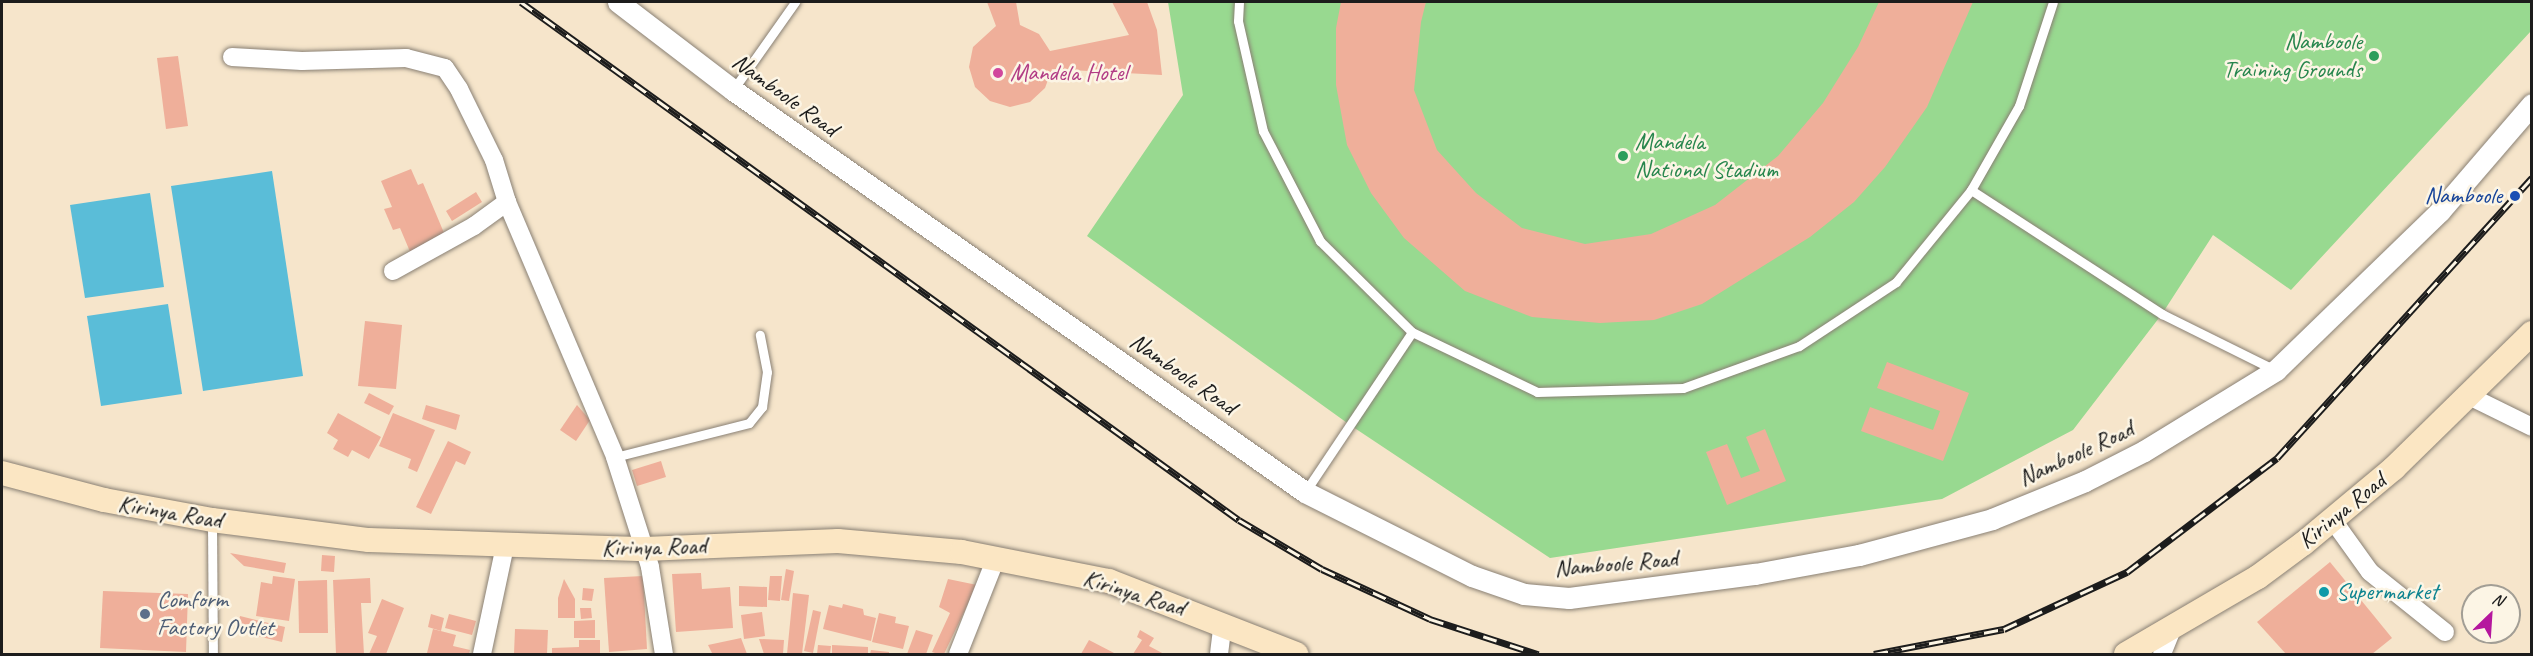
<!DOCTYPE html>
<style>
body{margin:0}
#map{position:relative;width:2533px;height:656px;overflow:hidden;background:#f6e5cb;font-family:Caveat,sans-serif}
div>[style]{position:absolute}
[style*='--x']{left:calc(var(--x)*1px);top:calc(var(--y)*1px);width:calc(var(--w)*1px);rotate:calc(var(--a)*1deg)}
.green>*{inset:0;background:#98d990}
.water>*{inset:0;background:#5abdd8}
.building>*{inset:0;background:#efaf9a}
.roads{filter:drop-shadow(0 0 2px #898074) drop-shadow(0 0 2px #898074)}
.service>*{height:9px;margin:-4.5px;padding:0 4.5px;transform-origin:4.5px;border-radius:4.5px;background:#fff}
.minor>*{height:18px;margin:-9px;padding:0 9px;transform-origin:9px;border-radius:9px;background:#fff}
.tertiary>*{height:21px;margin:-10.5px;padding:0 10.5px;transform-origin:10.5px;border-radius:10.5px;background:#fff}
.secondary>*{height:24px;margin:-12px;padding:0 12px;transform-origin:12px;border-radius:12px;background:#fbe6c3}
.rail>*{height:7px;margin-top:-3.5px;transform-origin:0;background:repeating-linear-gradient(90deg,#fcf5e5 0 14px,#1c1c1c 0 28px);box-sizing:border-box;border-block:2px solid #1c1c1c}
.dots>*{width:16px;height:16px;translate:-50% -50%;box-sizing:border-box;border:3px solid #fcf5e5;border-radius:50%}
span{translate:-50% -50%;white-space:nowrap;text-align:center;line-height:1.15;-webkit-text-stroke:5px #fcf5e5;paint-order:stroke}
.leisure-label{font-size:24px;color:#27864d}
.right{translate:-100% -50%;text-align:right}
.left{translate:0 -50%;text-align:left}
.hotel-label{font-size:24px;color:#b23c85}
.street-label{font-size:24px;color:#1c1c1c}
.transit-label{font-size:24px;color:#164399}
.culture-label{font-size:24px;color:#0d838f}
.service-label{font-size:24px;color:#4e5e75}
.frame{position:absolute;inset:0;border:3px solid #1c1c1c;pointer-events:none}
.north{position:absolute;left:2461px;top:584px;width:60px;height:60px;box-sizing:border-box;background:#fcf5e5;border:2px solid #a29e95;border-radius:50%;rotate:25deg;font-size:16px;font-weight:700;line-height:24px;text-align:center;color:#1c1c1c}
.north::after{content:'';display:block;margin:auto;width:21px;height:27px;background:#b5179e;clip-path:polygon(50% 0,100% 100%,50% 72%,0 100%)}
</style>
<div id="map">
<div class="green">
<i style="clip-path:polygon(1168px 2px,2531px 2px,2531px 31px,2291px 290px,2213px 235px,2162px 314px,2073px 430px,1942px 499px,1550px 558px,1350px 425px,1087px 236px,1183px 95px)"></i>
</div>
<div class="water">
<i style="clip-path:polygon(272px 171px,303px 376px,203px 391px,171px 186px)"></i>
<i style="clip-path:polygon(150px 193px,164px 287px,85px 298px,70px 205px)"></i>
<i style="clip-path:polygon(168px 304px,182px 394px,101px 406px,87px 316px)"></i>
</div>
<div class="building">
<i style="clip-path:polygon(987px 2px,1016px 2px,1020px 25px,1039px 34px,1050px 51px,1129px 35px,1112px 2px,1147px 2px,1157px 30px,1162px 75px,1052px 69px,1045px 88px,1030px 102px,1010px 107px,990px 101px,975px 87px,969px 67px,973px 47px,996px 26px)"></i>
<i style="clip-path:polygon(1341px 2px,1426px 2px,1421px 22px,1414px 90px,1437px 150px,1476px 193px,1522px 228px,1585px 244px,1651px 234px,1715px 205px,1778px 156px,1823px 103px,1858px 47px,1879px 2px,1973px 2px,1927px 107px,1885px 167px,1854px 202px,1810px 237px,1702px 304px,1654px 320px,1600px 323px,1532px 317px,1465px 291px,1404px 238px,1371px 193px,1347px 145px,1336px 85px,1336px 28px)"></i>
<i style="clip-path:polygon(178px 56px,188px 126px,166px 129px,157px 58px)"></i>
<i style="clip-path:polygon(411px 169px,418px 185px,423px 183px,447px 240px,411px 254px,400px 228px,393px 230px,384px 209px,392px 207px,381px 181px)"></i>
<i style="clip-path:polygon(476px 192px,482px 202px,452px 221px,446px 211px)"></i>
<i style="clip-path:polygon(365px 321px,402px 325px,396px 389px,358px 386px)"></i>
<i style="clip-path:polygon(1887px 362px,1969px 393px,1943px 461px,1861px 431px,1870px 407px,1933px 430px,1940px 411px,1877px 388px)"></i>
<i style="clip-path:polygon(369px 393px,394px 406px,389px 415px,364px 403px)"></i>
<i style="clip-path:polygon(426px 405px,460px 415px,456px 430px,422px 419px)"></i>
<i style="clip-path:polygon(577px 405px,590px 420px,576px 441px,560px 430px)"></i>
<i style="clip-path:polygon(338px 413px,381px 437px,369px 459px,352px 450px,348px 457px,333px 449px,338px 440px,327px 433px)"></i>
<i style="clip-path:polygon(393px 413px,435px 430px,417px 472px,408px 468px,411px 459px,379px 446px)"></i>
<i style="clip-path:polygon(1765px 429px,1786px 481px,1727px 505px,1706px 452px,1727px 444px,1741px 478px,1760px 471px,1746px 437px)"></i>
<i style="clip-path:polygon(448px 441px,471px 452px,465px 465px,456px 461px,431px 514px,416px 507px)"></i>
<i style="clip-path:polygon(661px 461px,666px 477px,637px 486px,632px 470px)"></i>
<i style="clip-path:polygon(230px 553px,286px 563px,284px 573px,244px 566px)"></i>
<i style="clip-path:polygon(322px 555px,335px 556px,334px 572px,321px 571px)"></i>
<i style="clip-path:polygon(2330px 562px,2392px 638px,2372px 654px,2286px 654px,2257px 622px)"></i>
<i style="clip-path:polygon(786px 569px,794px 571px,789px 601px,781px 600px)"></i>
<i style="clip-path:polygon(701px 573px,702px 589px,730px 587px,733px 628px,676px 632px,672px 574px)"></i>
<i style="clip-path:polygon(273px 576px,295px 579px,289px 621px,256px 616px,261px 582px,272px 584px)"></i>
<i style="clip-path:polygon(643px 576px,647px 649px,609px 652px,604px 578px)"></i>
<i style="clip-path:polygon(770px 576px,782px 576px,780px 601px,768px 600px)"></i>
<i style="clip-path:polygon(370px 578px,371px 603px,361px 603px,364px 654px,336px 654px,333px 580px)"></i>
<i style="clip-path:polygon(564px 579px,575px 599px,575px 618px,558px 618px,558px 598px)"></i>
<i style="clip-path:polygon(948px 579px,977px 585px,944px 654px,938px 654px,932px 652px,950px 613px,939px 607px)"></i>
<i style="clip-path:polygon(327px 580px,328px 633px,299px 633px,298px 581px)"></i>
<i style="clip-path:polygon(739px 586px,767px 587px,767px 607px,739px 606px)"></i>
<i style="clip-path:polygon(583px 588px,594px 589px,592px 601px,582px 600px)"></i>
<i style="clip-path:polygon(103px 591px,188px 594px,186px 652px,100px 648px)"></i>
<i style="clip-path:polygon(793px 593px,809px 595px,802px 654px,787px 654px)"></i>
<i style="clip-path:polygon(382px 599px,404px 608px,386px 654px,369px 654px,377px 636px,368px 633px)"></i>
<i style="clip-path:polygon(843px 604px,863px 609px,864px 615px,876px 618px,871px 641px,823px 629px,829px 605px,842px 608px)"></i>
<i style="clip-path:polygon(580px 608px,591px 608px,592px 618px,581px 619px)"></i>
<i style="clip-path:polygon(813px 610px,821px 612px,813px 653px,804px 651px)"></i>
<i style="clip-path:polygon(762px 612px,765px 636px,744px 639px,741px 615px)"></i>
<i style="clip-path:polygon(879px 613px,896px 617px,895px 623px,909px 626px,903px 649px,872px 642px)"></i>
<i style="clip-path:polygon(431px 614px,444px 618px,441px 631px,428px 627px)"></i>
<i style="clip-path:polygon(449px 614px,476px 621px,472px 635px,445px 628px)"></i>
<i style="clip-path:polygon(240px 616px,285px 627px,282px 642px,237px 631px)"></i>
<i style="clip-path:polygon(595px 620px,595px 638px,574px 638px,574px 621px)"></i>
<i style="clip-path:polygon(433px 629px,456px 635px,453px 646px,470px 650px,469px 654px,427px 653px)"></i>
<i style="clip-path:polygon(515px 629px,548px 630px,547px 654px,514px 654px)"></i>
<i style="clip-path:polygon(916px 630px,933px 635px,926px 654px,907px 654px)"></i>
<i style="clip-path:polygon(1140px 630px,1154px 638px,1149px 646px,1164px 654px,1133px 654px,1142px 640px,1137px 637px)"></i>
<i style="clip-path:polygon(741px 638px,747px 654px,712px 653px,708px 645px)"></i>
<i style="clip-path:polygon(759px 639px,784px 640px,783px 654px,764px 654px)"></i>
<i style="clip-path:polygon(579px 640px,600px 640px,600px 654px,552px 654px,552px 648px,579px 647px)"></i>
<i style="clip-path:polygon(1089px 640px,1116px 654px,1081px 654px)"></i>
<i style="clip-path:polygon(818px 645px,831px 646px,830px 654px,817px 654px)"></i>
<i style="clip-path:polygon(832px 645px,868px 647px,868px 654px,832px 654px)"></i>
<i style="clip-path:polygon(871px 650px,889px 652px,889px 654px,870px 654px)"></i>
</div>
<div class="roads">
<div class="service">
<i style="--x:1239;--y:2;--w:19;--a:93"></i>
<i style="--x:1238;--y:21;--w:113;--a:77.2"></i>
<i style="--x:1263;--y:131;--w:124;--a:62.6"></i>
<i style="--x:1320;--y:241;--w:129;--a:44.7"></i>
<i style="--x:1412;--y:332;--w:139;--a:25.6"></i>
<i style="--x:1537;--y:392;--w:146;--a:-1.6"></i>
<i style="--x:1683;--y:388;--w:123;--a:-19.9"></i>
<i style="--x:1799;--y:346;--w:116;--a:-33.4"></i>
<i style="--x:1896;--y:282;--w:119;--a:-50.8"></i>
<i style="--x:1971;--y:190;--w:97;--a:-60.3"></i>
<i style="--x:2019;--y:106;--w:109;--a:-71.9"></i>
<i style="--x:733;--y:90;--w:108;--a:-54.8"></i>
<i style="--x:1971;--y:190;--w:228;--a:33"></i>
<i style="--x:2162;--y:314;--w:124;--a:26.4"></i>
<i style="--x:615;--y:457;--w:138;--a:-14.2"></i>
<i style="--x:749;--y:423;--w:21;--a:-51"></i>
<i style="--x:762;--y:407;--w:35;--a:-82"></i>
<i style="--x:767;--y:372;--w:38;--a:-101"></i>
<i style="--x:1305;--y:492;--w:192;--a:-56.2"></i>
<i style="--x:212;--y:522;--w:132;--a:89.6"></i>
</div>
<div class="minor">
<i style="--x:232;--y:57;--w:70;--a:3.3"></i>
<i style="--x:302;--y:61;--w:104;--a:-1.7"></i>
<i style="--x:406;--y:58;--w:40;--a:14.4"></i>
<i style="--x:445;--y:68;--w:25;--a:56"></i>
<i style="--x:459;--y:89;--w:79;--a:63.8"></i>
<i style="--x:494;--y:160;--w:44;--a:72.8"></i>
<i style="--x:507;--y:202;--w:277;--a:67"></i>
<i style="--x:615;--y:457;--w:115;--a:72.3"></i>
<i style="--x:650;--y:567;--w:88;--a:80.9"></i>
<i style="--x:393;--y:271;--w:93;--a:-29.1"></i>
<i style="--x:474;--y:226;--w:41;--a:-36"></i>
<i style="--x:2467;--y:395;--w:72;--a:26.2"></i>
<i style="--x:2332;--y:519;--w:65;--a:54.4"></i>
<i style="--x:2370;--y:572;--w:96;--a:38.7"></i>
<i style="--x:482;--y:654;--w:110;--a:-78"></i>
<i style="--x:958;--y:654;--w:103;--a:-68.4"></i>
<i style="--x:1219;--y:654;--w:31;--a:-83"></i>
<i style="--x:2162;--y:654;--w:27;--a:-68"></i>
</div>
<div class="tertiary">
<i style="--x:618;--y:2;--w:145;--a:37.4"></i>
<i style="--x:733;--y:90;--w:699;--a:35.1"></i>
<i style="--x:1305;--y:492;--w:187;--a:26.7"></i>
<i style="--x:1472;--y:576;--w:55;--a:19.1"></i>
<i style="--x:1524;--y:594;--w:45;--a:5.1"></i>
<i style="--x:1569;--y:598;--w:188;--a:-7.4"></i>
<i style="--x:1755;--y:574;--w:106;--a:-10.4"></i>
<i style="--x:1859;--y:555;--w:138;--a:-15.1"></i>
<i style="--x:1992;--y:519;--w:100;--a:-22.2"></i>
<i style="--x:2085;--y:481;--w:66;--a:-27"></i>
<i style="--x:2144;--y:451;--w:155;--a:-31.5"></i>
<i style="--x:2276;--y:370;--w:228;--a:-44.1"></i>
<i style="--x:2440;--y:211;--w:141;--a:-49.3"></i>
</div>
<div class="secondary">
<i style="--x:2;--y:473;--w:106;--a:14.8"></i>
<i style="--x:104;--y:500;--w:110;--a:10.5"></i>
<i style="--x:212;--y:520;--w:158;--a:7.3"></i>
<i style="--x:369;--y:540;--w:276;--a:1.9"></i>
<i style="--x:645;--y:549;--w:193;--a:-2.4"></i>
<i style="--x:838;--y:541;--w:124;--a:5.1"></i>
<i style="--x:962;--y:552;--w:150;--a:11.2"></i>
<i style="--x:1109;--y:581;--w:201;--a:21.3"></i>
<i style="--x:2126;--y:654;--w:153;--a:-30.3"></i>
<i style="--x:2258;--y:577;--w:57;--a:-36.5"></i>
<i style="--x:2304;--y:543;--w:117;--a:-39.8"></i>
<i style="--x:2394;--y:468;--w:193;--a:-44.4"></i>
</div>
</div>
<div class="rail">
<i style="--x:521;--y:2;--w:885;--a:35.81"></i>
<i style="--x:1239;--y:520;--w:96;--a:30.6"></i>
<i style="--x:1322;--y:569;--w:119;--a:24.8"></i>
<i style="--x:1430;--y:619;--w:114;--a:18"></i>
<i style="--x:1874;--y:654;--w:132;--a:-10.9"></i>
<i style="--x:2004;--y:629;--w:136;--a:-24.9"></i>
<i style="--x:2127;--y:572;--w:188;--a:-37.2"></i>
<i style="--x:2277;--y:458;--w:379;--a:-47.7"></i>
</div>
<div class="dots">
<i style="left:2374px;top:56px;background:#2e9e5b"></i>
<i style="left:998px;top:73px;background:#d1479c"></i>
<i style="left:1623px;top:156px;background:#2e9e5b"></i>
<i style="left:2515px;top:196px;background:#1a4fb4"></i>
<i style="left:2324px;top:592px;background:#0f9aa8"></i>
<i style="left:145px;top:614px;background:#5c6f8a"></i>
</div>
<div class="leisure-label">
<span class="right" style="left:2362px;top:56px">Namboole<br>Training Grounds</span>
<span class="left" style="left:1635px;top:156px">Mandela<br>National Stadium</span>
</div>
<div class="hotel-label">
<span class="left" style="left:1010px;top:73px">Mandela Hotel</span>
</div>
<div class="street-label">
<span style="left:785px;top:95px;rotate:36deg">Namboole Road</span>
<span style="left:1183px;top:374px;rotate:35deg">Namboole Road</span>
<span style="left:2076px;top:454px;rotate:-25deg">Namboole Road</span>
<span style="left:2342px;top:511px;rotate:-39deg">Kirinya Road</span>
<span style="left:170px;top:512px;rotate:10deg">Kirinya Road</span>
<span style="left:654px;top:547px;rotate:-1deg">Kirinya Road</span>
<span style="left:1616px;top:564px;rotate:-5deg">Namboole Road</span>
<span style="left:1134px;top:593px;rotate:18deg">Kirinya Road</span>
</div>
<div class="transit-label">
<span class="right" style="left:2502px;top:196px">Namboole</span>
</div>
<div class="culture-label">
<span class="left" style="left:2336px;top:592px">Supermarket</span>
</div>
<div class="service-label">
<span class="left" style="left:157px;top:614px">Comform<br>Factory Outlet</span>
</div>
<div class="frame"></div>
<div class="north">N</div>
</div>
